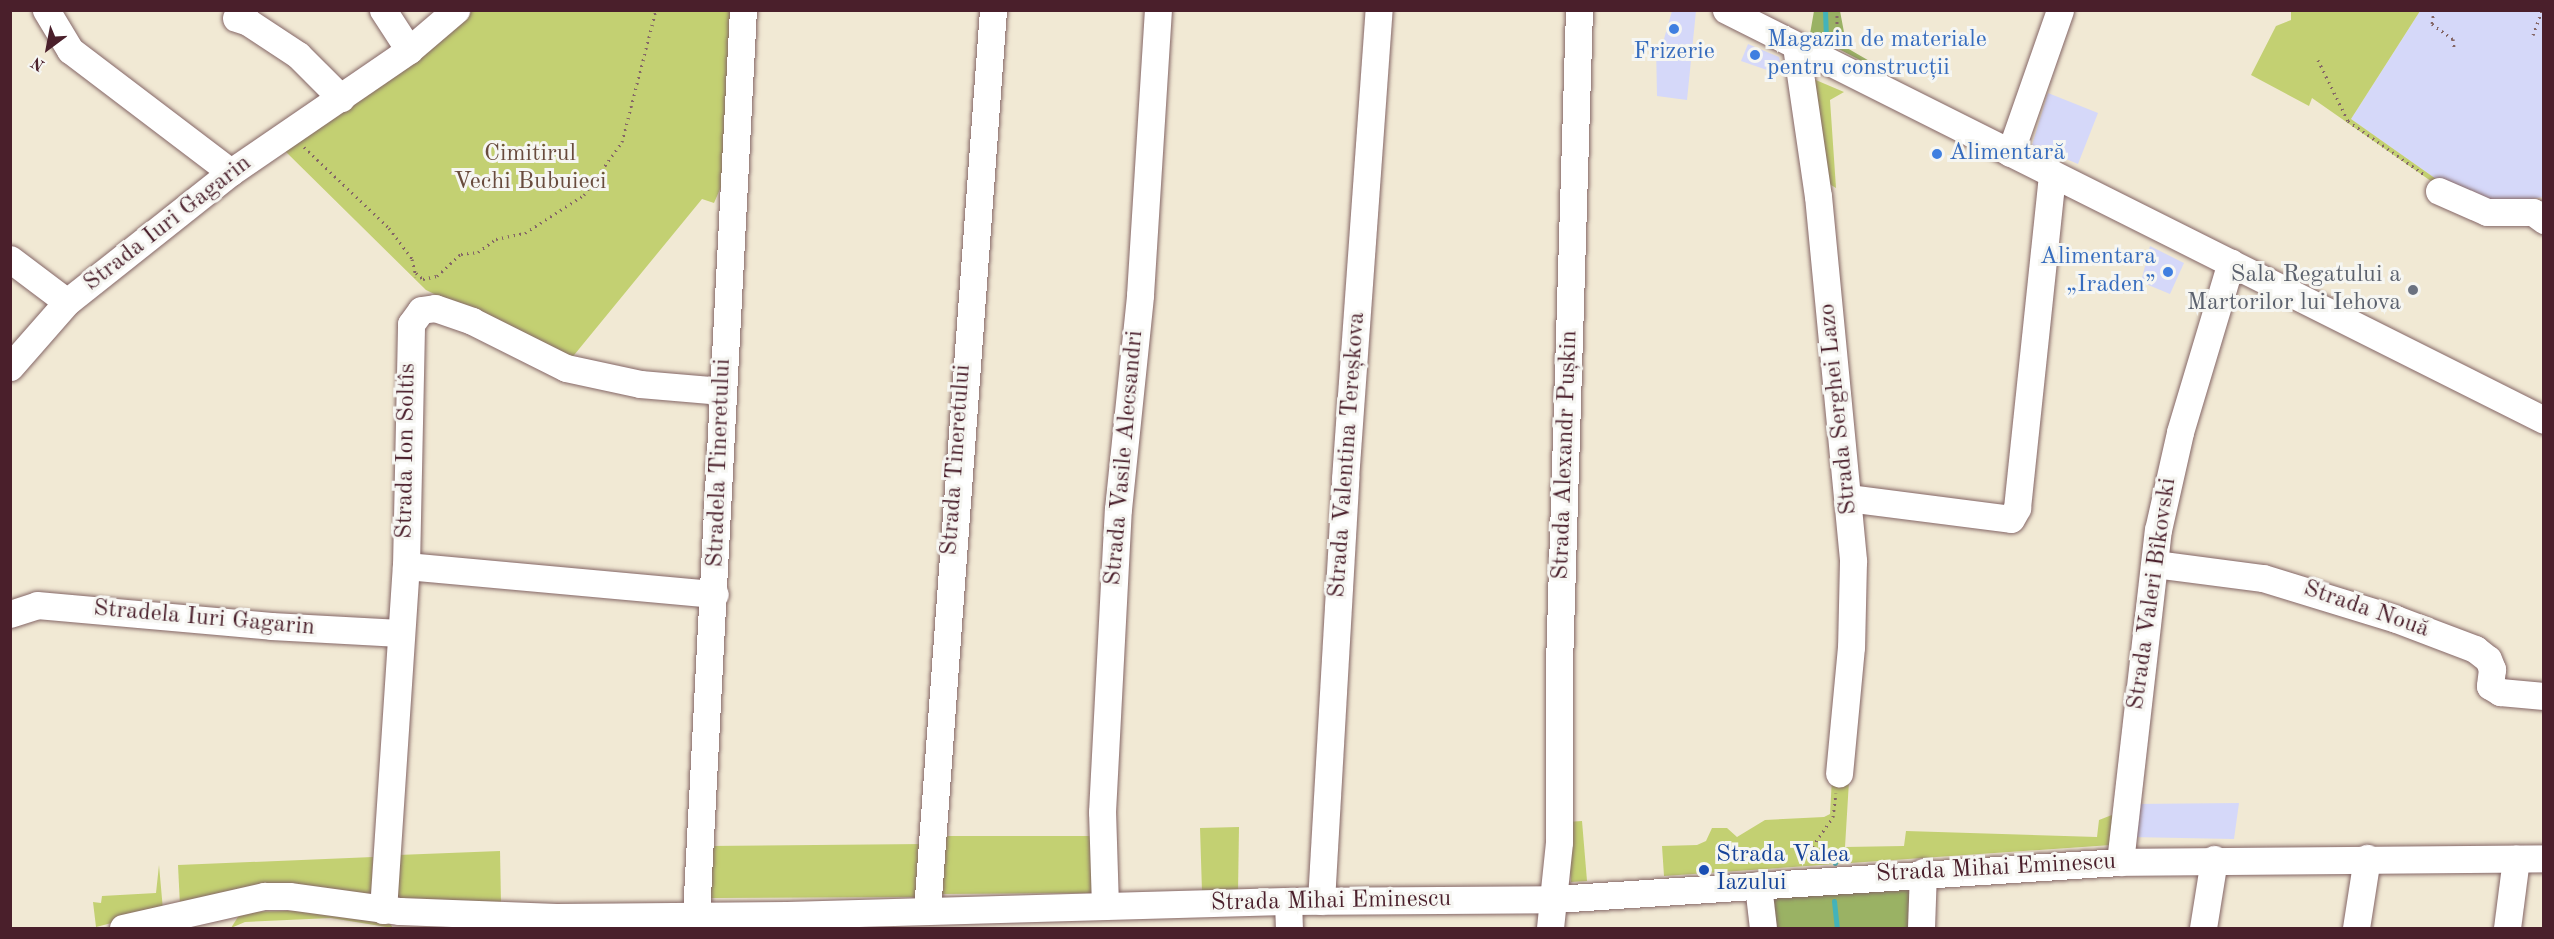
<!DOCTYPE html>
<meta charset="utf-8">
<style>
body{margin:0}
#map{position:relative;width:2554px;height:939px;overflow:hidden;background:#f1e9d4;font-family:"Old Standard TT",serif}
div>[style]{position:absolute}
[style*='--x']{left:calc(var(--x)*1px);top:calc(var(--y)*1px);width:calc(var(--w)*1px);rotate:calc(var(--a)*1deg)}
.built>*{inset:0;background:#d5d8f9}
.green>*{inset:0;background:#c3d072}
.forest>*{inset:0;background:#9ab264}
.stream>*{height:5px;margin:-2.5px;padding:0 2.5px;transform-origin:2.5px;border-radius:2.5px;background:#43b3ba}
.path>*{height:3px;margin-top:-1.5px;transform-origin:0;background:repeating-linear-gradient(90deg,#846666 0 1.5px,transparent 0 6px)}
.roads{filter:drop-shadow(0 0 2px #846666) drop-shadow(0 0 2px #846666)}
.minor>*{height:27px;margin:-13.5px;padding:0 13.5px;transform-origin:13.5px;border-radius:13.5px;background:#fff}
.dots>*{width:16px;height:16px;translate:-50% -50%;box-sizing:border-box;border:3px solid #f6f6f2;border-radius:50%}
span{translate:-50% -50%;white-space:nowrap;text-align:center;line-height:1.15;-webkit-text-stroke:6px #f6f6f2;paint-order:stroke}
.shop-label{font-size:24px;color:#366cbe}
.left{translate:0 -50%;text-align:left}
.right{translate:-100% -50%;text-align:right}
.park-label{font-size:24px;color:#684b3d}
.street-label{font-size:24px;color:#4a1f2b}
.worship-label{font-size:24px;color:#5b616d}
.transit-label{font-size:24px;color:#164399}
.frame{position:absolute;inset:0;border:12px solid #4a1f2b;pointer-events:none}
.north{position:absolute;left:18px;top:18px;width:60px;height:60px;-webkit-text-stroke:4px #f6f6f2;paint-order:stroke;rotate:212deg;font-size:16px;font-weight:700;line-height:24px;text-align:center;color:#4a1f2b}
.north::after{content:'';display:block;margin:auto;width:21px;height:27px;background:#4a1f2b;clip-path:polygon(50% 0,100% 100%,50% 72%,0 100%)}
</style>
<div id="map">
<div class="built">
<i style="clip-path:polygon(1672px 11px,1696px 11px,1687px 100px,1657px 96px,1656px 45px,1662px 46px)"></i>
<i style="clip-path:polygon(2420px 11px,2543px 11px,2543px 197px,2493px 205px,2463px 198px,2351px 119px)"></i>
<i style="clip-path:polygon(1748px 44px,1779px 57px,1784px 76px,1741px 61px)"></i>
<i style="clip-path:polygon(2048px 93px,2098px 113px,2078px 164px,2032px 145px)"></i>
<i style="clip-path:polygon(2150px 246px,2184px 263px,2170px 294px,2141px 282px)"></i>
<i style="clip-path:polygon(2239px 803px,2234px 839px,2130px 837px,2132px 804px)"></i>
</div>
<div class="green">
<i style="clip-path:polygon(472px 11px,738px 11px,730px 166px,714px 203px,702px 199px,570px 360px,426px 290px,284px 150px)"></i>
<i style="clip-path:polygon(2291px 11px,2420px 11px,2351px 119px,2463px 198px,2438px 186px,2312px 98px,2309px 106px,2251px 75px,2276px 26px,2291px 20px)"></i>
<i style="clip-path:polygon(1811px 78px,1844px 92px,1830px 100px,1836px 188px,1826px 182px)"></i>
<i style="clip-path:polygon(1832px 778px,1849px 781px,1845px 847px,1904px 846px,1906px 831px,2097px 837px,2099px 820px,2117px 813px,2111px 845px,1664px 876px,1662px 846px,1697px 845px,1706px 841px,1712px 828px,1727px 828px,1737px 837px,1765px 820px,1824px 817px,1830px 814px)"></i>
<i style="clip-path:polygon(1582px 821px,1587px 881px,1571px 882px,1566px 822px)"></i>
<i style="clip-path:polygon(1239px 827px,1238px 892px,1202px 892px,1200px 828px)"></i>
<i style="clip-path:polygon(938px 836px,1094px 836px,1096px 893px,938px 894px)"></i>
<i style="clip-path:polygon(924px 844px,921px 897px,711px 898px,708px 846px)"></i>
<i style="clip-path:polygon(500px 851px,501px 903px,394px 899px,398px 855px)"></i>
<i style="clip-path:polygon(373px 857px,371px 900px,180px 906px,178px 865px)"></i>
<i style="clip-path:polygon(159px 865px,163px 910px,96px 927px,93px 902px,101px 903px,102px 896px,156px 893px)"></i>
<i style="clip-path:polygon(326px 910px,387px 919px,393px 928px,331px 918px,245px 922px,231px 928px,241px 912px)"></i>
</div>
<div class="forest">
<i style="clip-path:polygon(1814px 11px,1840px 11px,1847px 48px,1878px 66px,1875px 68px,1810px 34px)"></i>
<i style="clip-path:polygon(1914px 887px,1913px 928px,1772px 928px,1766px 898px)"></i>
</div>
<div class="stream">
<i style="--x:1825;--y:10;--w:27;--a:88"></i>
<i style="--x:1835;--y:863;--w:8;--a:-83"></i>
<i style="--x:1834;--y:901;--w:27;--a:84"></i>
</div>
<div class="path">
<i style="--x:1837;--y:10;--w:31;--a:90"></i>
<i style="--x:2434;--y:10;--w:14;--a:98"></i>
<i style="--x:2432;--y:24;--w:26;--a:36"></i>
<i style="--x:2453;--y:39;--w:8;--a:83"></i>
<i style="--x:2533;--y:35;--w:27;--a:-70"></i>
<i style="--x:2318;--y:60;--w:68;--a:63.8"></i>
<i style="--x:2348;--y:121;--w:94;--a:35"></i>
<i style="--x:304;--y:147;--w:117;--a:43.6"></i>
<i style="--x:389;--y:228;--w:39;--a:53"></i>
<i style="--x:412;--y:259;--w:18;--a:77"></i>
<i style="--x:416;--y:273;--w:9;--a:41"></i>
<i style="--x:423;--y:279;--w:14;--a:-12"></i>
<i style="--x:437;--y:276;--w:33;--a:-43"></i>
<i style="--x:461;--y:254;--w:17;--a:-7"></i>
<i style="--x:478;--y:252;--w:22;--a:-36"></i>
<i style="--x:496;--y:239;--w:30;--a:-12"></i>
<i style="--x:525;--y:233;--w:70;--a:-32.8"></i>
<i style="--x:584;--y:195;--w:65;--a:-54.4"></i>
<i style="--x:622;--y:142;--w:136;--a:-75.6"></i>
<i style="--x:1802;--y:861;--w:54;--a:-54.8"></i>
<i style="--x:1833;--y:817;--w:24;--a:-83"></i>
</div>
<div class="roads">
<div class="minor">
<i style="--x:46;--y:10;--w:47;--a:59"></i>
<i style="--x:70;--y:50;--w:202;--a:37.2"></i>
<i style="--x:383;--y:10;--w:48;--a:57"></i>
<i style="--x:1726;--y:10;--w:915;--a:26.62"></i>
<i style="--x:236;--y:18;--w:13;--a:18"></i>
<i style="--x:248;--y:22;--w:60;--a:33.4"></i>
<i style="--x:298;--y:55;--w:61;--a:45"></i>
<i style="--x:1796;--y:46;--w:152;--a:81.7"></i>
<i style="--x:1818;--y:196;--w:367;--a:84.5"></i>
<i style="--x:1853;--y:561;--w:86;--a:91.3"></i>
<i style="--x:1851;--y:647;--w:127;--a:95.4"></i>
<i style="--x:2010;--y:153;--w:151;--a:-70.7"></i>
<i style="--x:2439;--y:191;--w:52;--a:23.6"></i>
<i style="--x:2487;--y:212;--w:46;--a:0"></i>
<i style="--x:2533;--y:212;--w:14;--a:36"></i>
<i style="--x:10;--y:259;--w:71;--a:37"></i>
<i style="--x:10;--y:367;--w:86;--a:-48.8"></i>
<i style="--x:67;--y:302;--w:209;--a:-38.4"></i>
<i style="--x:231;--y:172;--w:216;--a:-34.4"></i>
<i style="--x:409;--y:50;--w:62;--a:-40.4"></i>
<i style="--x:1848;--y:498;--w:164;--a:7.3"></i>
<i style="--x:2011;--y:519;--w:13;--a:-61"></i>
<i style="--x:2017;--y:508;--w:336;--a:-84"></i>
<i style="--x:2155;--y:564;--w:109;--a:7.4"></i>
<i style="--x:2263;--y:578;--w:139;--a:17.1"></i>
<i style="--x:2396;--y:619;--w:85;--a:20.8"></i>
<i style="--x:2475;--y:649;--w:16;--a:38"></i>
<i style="--x:2488;--y:659;--w:11;--a:68"></i>
<i style="--x:2492;--y:669;--w:17;--a:97"></i>
<i style="--x:2490;--y:686;--w:12;--a:31"></i>
<i style="--x:2500;--y:692;--w:44;--a:5.2"></i>
<i style="--x:406;--y:566;--w:310;--a:5.2"></i>
<i style="--x:10;--y:614;--w:28;--a:-18"></i>
<i style="--x:37;--y:605;--w:235;--a:5.1"></i>
<i style="--x:271;--y:626;--w:129;--a:3.1"></i>
<i style="--x:2120;--y:862;--w:334;--a:-83.5"></i>
<i style="--x:2158;--y:530;--w:100;--a:-77.3"></i>
<i style="--x:2180;--y:432;--w:177;--a:-73.3"></i>
<i style="--x:1758;--y:885;--w:43;--a:83.4"></i>
<i style="--x:1288;--y:901;--w:27;--a:88"></i>
<i style="--x:1321;--y:901;--w:423;--a:-86.7"></i>
<i style="--x:1345;--y:479;--w:470;--a:-85.9"></i>
<i style="--x:1105;--y:906;--w:94;--a:-91.8"></i>
<i style="--x:1102;--y:812;--w:303;--a:-87"></i>
<i style="--x:1118;--y:509;--w:215;--a:-84.1"></i>
<i style="--x:1140;--y:295;--w:286;--a:-86.4"></i>
<i style="--x:383;--y:910;--w:345;--a:-86.2"></i>
<i style="--x:406;--y:566;--w:242;--a:-88.8"></i>
<i style="--x:411;--y:324;--w:17;--a:-54"></i>
<i style="--x:421;--y:310;--w:14;--a:-8"></i>
<i style="--x:435;--y:308;--w:39;--a:19"></i>
<i style="--x:472;--y:321;--w:105;--a:26.6"></i>
<i style="--x:566;--y:368;--w:76;--a:12.2"></i>
<i style="--x:640;--y:384;--w:82;--a:4.9"></i>
<i style="--x:927;--y:911;--w:903;--a:-85.81"></i>
<i style="--x:696;--y:915;--w:906;--a:-87.03"></i>
<i style="--x:123;--y:928;--w:145;--a:-12.8"></i>
<i style="--x:264;--y:896;--w:25;--a:0"></i>
<i style="--x:289;--y:896;--w:112;--a:7.7"></i>
<i style="--x:400;--y:911;--w:156;--a:2.2"></i>
<i style="--x:556;--y:917;--w:231;--a:-0.5"></i>
<i style="--x:787;--y:915;--w:501;--a:-1.6"></i>
<i style="--x:1288;--y:901;--w:267;--a:-0.4"></i>
<i style="--x:1555;--y:899;--w:566;--a:-3.75"></i>
<i style="--x:2120;--y:862;--w:424;--a:-0.5"></i>
<i style="--x:1550;--y:928;--w:86;--a:-84"></i>
<i style="--x:1559;--y:842;--w:178;--a:-90"></i>
<i style="--x:1559;--y:664;--w:654;--a:-88.25"></i>
<i style="--x:1921;--y:928;--w:56;--a:-88"></i>
<i style="--x:2203;--y:928;--w:70;--a:-80.9"></i>
<i style="--x:2356;--y:928;--w:71;--a:-81.1"></i>
<i style="--x:2507;--y:928;--w:70;--a:-82.6"></i>
</div>
</div>
<div class="dots">
<i style="left:1674px;top:29px;background:#3f7fe0"></i>
<i style="left:1755px;top:55px;background:#3f7fe0"></i>
<i style="left:1937px;top:154px;background:#3f7fe0"></i>
<i style="left:2168px;top:272px;background:#3f7fe0"></i>
<i style="left:2413px;top:290px;background:#6b7280"></i>
<i style="left:1704px;top:870px;background:#1a4fb4"></i>
</div>
<div class="shop-label">
<span class="left" style="left:1767px;top:55px">Magazin de materiale<br>pentru construcții</span>
<span style="left:1674px;top:53px">Frizerie</span>
<span class="left" style="left:1949px;top:154px">Alimentară</span>
<span class="right" style="left:2156px;top:272px">Alimentara<br>„Iraden”</span>
</div>
<div class="park-label">
<span style="left:530px;top:169px">Cimitirul<br>Vechi Bubuieci</span>
</div>
<div class="street-label">
<span style="left:168px;top:224px;rotate:-38deg">Strada Iuri Gagarin</span>
<span style="left:1839px;top:409px;rotate:-96deg">Strada Serghei Lazo</span>
<span style="left:407px;top:451px;rotate:-89deg">Strada Ion Soltîs</span>
<span style="left:1348px;top:455px;rotate:-86deg">Strada Valentina Tereșkova</span>
<span style="left:1566px;top:455px;rotate:-88deg">Strada Alexandr Pușkin</span>
<span style="left:1125px;top:458px;rotate:-85deg">Strada Vasile Alecsandri</span>
<span style="left:957px;top:460px;rotate:-86deg">Strada Tineretului</span>
<span style="left:720px;top:463px;rotate:-88deg">Stradela Tineretului</span>
<span style="left:2153px;top:594px;rotate:-82deg">Strada Valeri Bîkovski</span>
<span style="left:2366px;top:610px;rotate:19deg">Strada Nouă</span>
<span style="left:204px;top:619px;rotate:5deg">Stradela Iuri Gagarin</span>
<span style="left:1996px;top:869px;rotate:-3deg">Strada Mihai Eminescu</span>
<span style="left:1331px;top:902px;rotate:-1deg">Strada Mihai Eminescu</span>
</div>
<div class="worship-label">
<span class="right" style="left:2401px;top:290px">Sala Regatului a<br>Martorilor lui Iehova</span>
</div>
<div class="transit-label">
<span class="left" style="left:1716px;top:870px">Strada Valea<br>Iazului</span>
</div>
<div class="frame"></div>
<div class="north">N</div>
</div>
